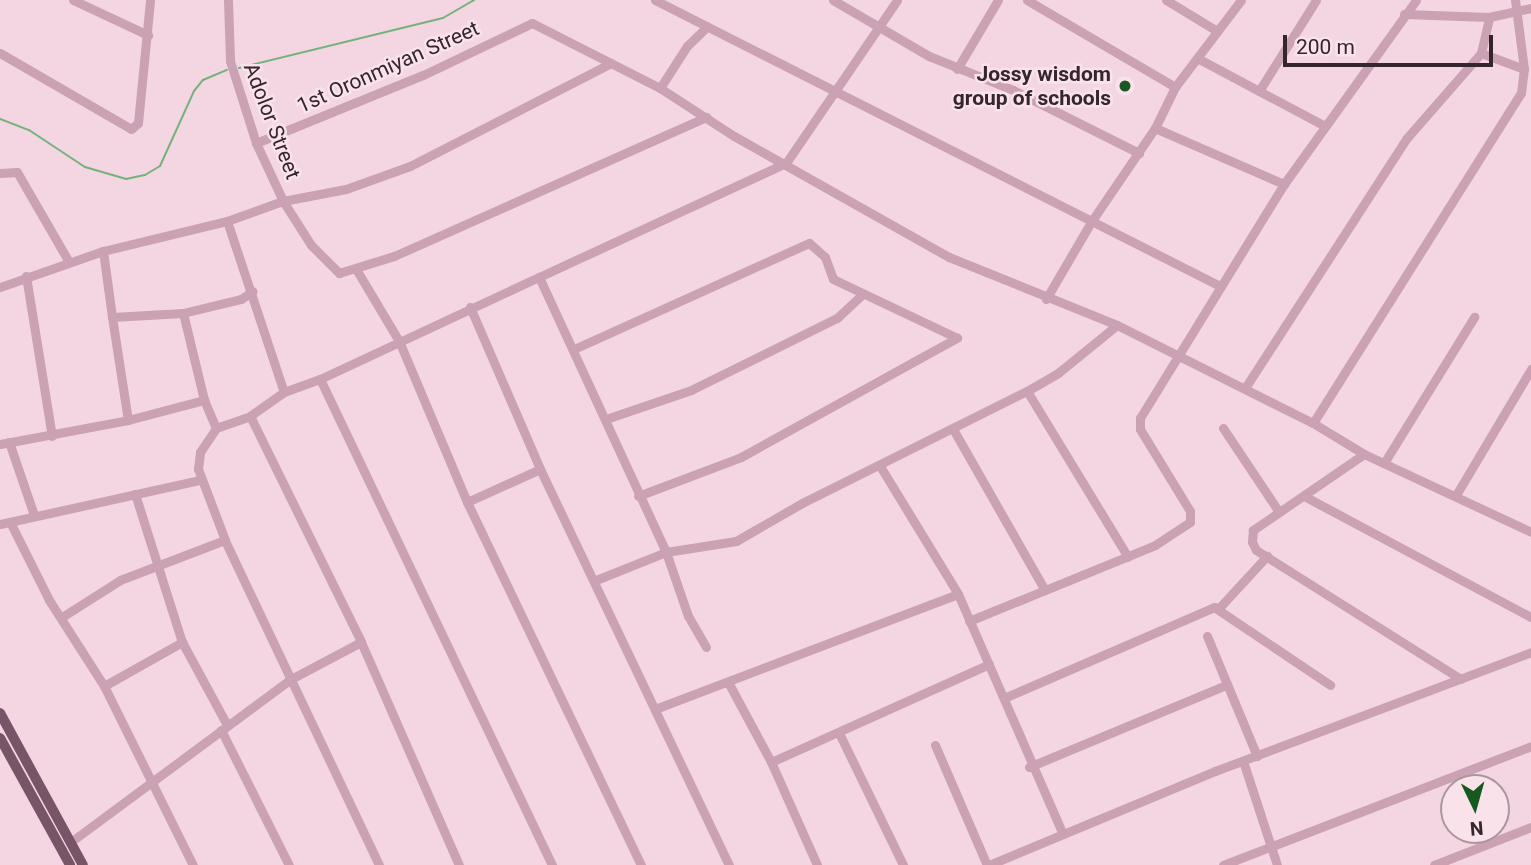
<!DOCTYPE html>
<style>
body{margin:0}
#map{position:relative;width:1531px;height:865px;overflow:hidden;background:#f3d6e1;font-family:Roboto,sans-serif}
div>[style]{position:absolute}
[style*='--x']{left:calc(var(--x)*1px);top:calc(var(--y)*1px);width:calc(var(--w)*1px);rotate:calc(var(--a)*1deg)}
.stream>*{height:2px;margin:-1px;padding:0 1px;transform-origin:1px;border-radius:1px;background:#73b27b}
.minor>*{height:9px;margin:-4.5px;padding:0 4.5px;transform-origin:4.5px;border-radius:4.5px;background:#cba1b4}
.major>*{height:10px;margin:-5px;padding:0 5px;transform-origin:5px;border-radius:5px;background:#785469}
.dots>*{width:19px;height:19px;translate:-50% -50%;box-sizing:border-box;border:4px solid #fae2eb;border-radius:50%}
span{translate:-50% -50%;white-space:nowrap;text-align:center;line-height:1.15;-webkit-text-stroke:5px #fae2eb;paint-order:stroke}
.street-label{font-size:21px;color:#35252e}
.poi-label{font-size:21px;color:#35252e;font-weight:700}
.right{translate:-100% -50%;text-align:right}
.north{position:absolute;left:1440px;top:774px;width:70px;height:70px;box-sizing:border-box;background:#fae2eb;border:2px solid #ab969f;border-radius:50%;rotate:175deg;font-size:19px;font-weight:700;line-height:28px;text-align:center;color:#35252e}
.north::after{content:'';display:block;margin:auto;width:24px;height:32px;background:#175921;clip-path:polygon(50% 0,100% 100%,50% 72%,0 100%)}
.scale{position:absolute;left:1283px;top:35px;width:210px;height:32px;box-sizing:border-box;border:4px solid #35252e;border-top:0;padding-left:9px;font-size:21px;line-height:24px;white-space:nowrap;color:#35252e;-webkit-text-stroke:5px #fae2eb;paint-order:stroke}
</style>
<div id="map">
<div class="stream">
<i style="--x:239;--y:68;--w:210;--a:-13.8"></i>
<i style="--x:443;--y:18;--w:36;--a:-30"></i>
<i style="--x:0;--y:119;--w:31;--a:21"></i>
<i style="--x:29;--y:130;--w:67;--a:33.5"></i>
<i style="--x:85;--y:167;--w:43;--a:16.3"></i>
<i style="--x:126;--y:179;--w:19;--a:-12"></i>
<i style="--x:145;--y:175;--w:17;--a:-31"></i>
<i style="--x:160;--y:166;--w:82;--a:-65.6"></i>
<i style="--x:194;--y:91;--w:14;--a:-51"></i>
<i style="--x:203;--y:80;--w:26;--a:-23"></i>
</div>
<div class="minor">
<i style="--x:73;--y:0;--w:83;--a:25"></i>
<i style="--x:228;--y:0;--w:61;--a:88.1"></i>
<i style="--x:230;--y:61;--w:86;--a:72.4"></i>
<i style="--x:256;--y:143;--w:64;--a:65"></i>
<i style="--x:283;--y:201;--w:52;--a:57.5"></i>
<i style="--x:311;--y:245;--w:40;--a:45"></i>
<i style="--x:339;--y:273;--w:58;--a:-17.2"></i>
<i style="--x:394;--y:256;--w:342;--a:-24"></i>
<i style="--x:655;--y:0;--w:631;--a:26.85"></i>
<i style="--x:833;--y:0;--w:111;--a:30.3"></i>
<i style="--x:929;--y:56;--w:91;--a:22"></i>
<i style="--x:1013;--y:90;--w:141;--a:26.6"></i>
<i style="--x:1027;--y:0;--w:172;--a:30.4"></i>
<i style="--x:1166;--y:0;--w:60;--a:31.3"></i>
<i style="--x:1404;--y:14;--w:85;--a:2"></i>
<i style="--x:1489;--y:17;--w:43;--a:-12.1"></i>
<i style="--x:0;--y:53;--w:151;--a:30.1"></i>
<i style="--x:131;--y:129;--w:9;--a:-41"></i>
<i style="--x:138;--y:123;--w:124;--a:-84.4"></i>
<i style="--x:1481;--y:53;--w:46;--a:20.4"></i>
<i style="--x:1199;--y:59;--w:140;--a:28"></i>
<i style="--x:957;--y:69;--w:80;--a:-59.3"></i>
<i style="--x:660;--y:88;--w:50;--a:-57.3"></i>
<i style="--x:687;--y:46;--w:28;--a:-44"></i>
<i style="--x:1259;--y:91;--w:107;--a:-57.9"></i>
<i style="--x:1155;--y:128;--w:141;--a:23.5"></i>
<i style="--x:256;--y:143;--w:180;--a:-22.2"></i>
<i style="--x:423;--y:75;--w:121;--a:-25.5"></i>
<i style="--x:532;--y:23;--w:144;--a:26.9"></i>
<i style="--x:660;--y:88;--w:88;--a:33"></i>
<i style="--x:734;--y:136;--w:247;--a:29.4"></i>
<i style="--x:949;--y:257;--w:181;--a:22"></i>
<i style="--x:1117;--y:325;--w:219;--a:26.6"></i>
<i style="--x:1313;--y:423;--w:60;--a:31.3"></i>
<i style="--x:1364;--y:454;--w:184;--a:25"></i>
<i style="--x:0;--y:173;--w:17;--a:-3"></i>
<i style="--x:17;--y:172;--w:104;--a:60"></i>
<i style="--x:227;--y:221;--w:180;--a:71.6"></i>
<i style="--x:103;--y:251;--w:67;--a:82.2"></i>
<i style="--x:112;--y:317;--w:71;--a:-3.2"></i>
<i style="--x:183;--y:313;--w:60;--a:-13.6"></i>
<i style="--x:241;--y:299;--w:14;--a:-34"></i>
<i style="--x:356;--y:269;--w:84;--a:59.2"></i>
<i style="--x:399;--y:341;--w:175;--a:67.1"></i>
<i style="--x:467;--y:502;--w:403;--a:64.4"></i>
<i style="--x:26;--y:276;--w:162;--a:80.8"></i>
<i style="--x:0;--y:287;--w:109;--a:-19.3"></i>
<i style="--x:103;--y:251;--w:128;--a:-13.6"></i>
<i style="--x:227;--y:221;--w:59;--a:-19.7"></i>
<i style="--x:283;--y:201;--w:64;--a:-10.8"></i>
<i style="--x:346;--y:189;--w:68;--a:-19.8"></i>
<i style="--x:410;--y:166;--w:226;--a:-27.1"></i>
<i style="--x:1046;--y:299;--w:89;--a:-59.7"></i>
<i style="--x:1091;--y:222;--w:114;--a:-55.8"></i>
<i style="--x:1155;--y:128;--w:46;--a:-64"></i>
<i style="--x:1175;--y:87;--w:109;--a:-52.8"></i>
<i style="--x:470;--y:307;--w:176;--a:66.6"></i>
<i style="--x:540;--y:469;--w:439;--a:64.5"></i>
<i style="--x:183;--y:313;--w:89;--a:76.4"></i>
<i style="--x:204;--y:400;--w:30;--a:67"></i>
<i style="--x:112;--y:317;--w:104;--a:81.2"></i>
<i style="--x:574;--y:349;--w:258;--a:-24.3"></i>
<i style="--x:809;--y:243;--w:21;--a:41"></i>
<i style="--x:825;--y:257;--w:23;--a:70"></i>
<i style="--x:833;--y:279;--w:137;--a:25.4"></i>
<i style="--x:320;--y:379;--w:242;--a:-25"></i>
<i style="--x:1245;--y:388;--w:297;--a:-57.1"></i>
<i style="--x:1406;--y:139;--w:114;--a:-48.9"></i>
<i style="--x:1481;--y:53;--w:37;--a:-77"></i>
<i style="--x:1027;--y:391;--w:194;--a:58.7"></i>
<i style="--x:250;--y:416;--w:252;--a:63.8"></i>
<i style="--x:361;--y:642;--w:244;--a:66.3"></i>
<i style="--x:606;--y:419;--w:90;--a:-18.8"></i>
<i style="--x:691;--y:390;--w:163;--a:-26.3"></i>
<i style="--x:837;--y:318;--w:34;--a:-43"></i>
<i style="--x:1313;--y:423;--w:390;--a:-57.8"></i>
<i style="--x:1521;--y:93;--w:24;--a:-83"></i>
<i style="--x:1524;--y:69;--w:70;--a:-97.4"></i>
<i style="--x:1223;--y:428;--w:101;--a:56.3"></i>
<i style="--x:953;--y:429;--w:185;--a:60.3"></i>
<i style="--x:9;--y:442;--w:77;--a:71.1"></i>
<i style="--x:0;--y:444;--w:130;--a:-10.6"></i>
<i style="--x:128;--y:420;--w:79;--a:-14.7"></i>
<i style="--x:1364;--y:454;--w:135;--a:145.6"></i>
<i style="--x:1253;--y:530;--w:12;--a:95"></i>
<i style="--x:1252;--y:542;--w:9;--a:63"></i>
<i style="--x:1256;--y:550;--w:242;--a:32.2"></i>
<i style="--x:1384;--y:463;--w:172;--a:-58.3"></i>
<i style="--x:880;--y:466;--w:150;--a:58.6"></i>
<i style="--x:135;--y:494;--w:155;--a:72.4"></i>
<i style="--x:182;--y:642;--w:94;--a:61.5"></i>
<i style="--x:1456;--y:495;--w:147;--a:-59.2"></i>
<i style="--x:638;--y:496;--w:110;--a:-20.7"></i>
<i style="--x:741;--y:457;--w:247;--a:-28.9"></i>
<i style="--x:1304;--y:496;--w:257;--a:28.1"></i>
<i style="--x:467;--y:502;--w:80;--a:-24.3"></i>
<i style="--x:10;--y:522;--w:87;--a:63.4"></i>
<i style="--x:49;--y:600;--w:102;--a:57.4"></i>
<i style="--x:104;--y:686;--w:200;--a:63.6"></i>
<i style="--x:0;--y:524;--w:205;--a:-12.4"></i>
<i style="--x:596;--y:580;--w:75;--a:-21.8"></i>
<i style="--x:666;--y:552;--w:71;--a:-8.9"></i>
<i style="--x:736;--y:541;--w:76;--a:-29.9"></i>
<i style="--x:802;--y:503;--w:251;--a:-26.5"></i>
<i style="--x:1027;--y:391;--w:36;--a:-30"></i>
<i style="--x:1058;--y:373;--w:76;--a:-39.1"></i>
<i style="--x:1219;--y:608;--w:71;--a:-47.3"></i>
<i style="--x:62;--y:617;--w:69;--a:-32.5"></i>
<i style="--x:120;--y:580;--w:112;--a:-20.9"></i>
<i style="--x:969;--y:621;--w:201;--a:-22.2"></i>
<i style="--x:1155;--y:545;--w:42;--a:-33.3"></i>
<i style="--x:1190;--y:522;--w:11;--a:-90"></i>
<i style="--x:1190;--y:511;--w:96;--a:-121.4"></i>
<i style="--x:1140;--y:429;--w:11;--a:-90"></i>
<i style="--x:1140;--y:418;--w:275;--a:-58.4"></i>
<i style="--x:1284;--y:184;--w:226;--a:-54.3"></i>
<i style="--x:1207;--y:636;--w:130;--a:67.4"></i>
<i style="--x:706;--y:647;--w:36;--a:-120"></i>
<i style="--x:688;--y:616;--w:68;--a:-109"></i>
<i style="--x:666;--y:552;--w:303;--a:-114.8"></i>
<i style="--x:539;--y:277;--w:272;--a:-24.8"></i>
<i style="--x:786;--y:163;--w:197;--a:-55.7"></i>
<i style="--x:728;--y:682;--w:91;--a:61.7"></i>
<i style="--x:771;--y:762;--w:113;--a:65.9"></i>
<i style="--x:104;--y:686;--w:90;--a:-29.4"></i>
<i style="--x:1004;--y:698;--w:229;--a:-23.4"></i>
<i style="--x:1214;--y:607;--w:140;--a:33.9"></i>
<i style="--x:655;--y:709;--w:324;--a:-20.8"></i>
<i style="--x:958;--y:594;--w:262;--a:66.4"></i>
<i style="--x:221;--y:730;--w:151;--a:63.3"></i>
<i style="--x:839;--y:733;--w:147;--a:64.1"></i>
<i style="--x:935;--y:745;--w:131;--a:66.6"></i>
<i style="--x:1243;--y:761;--w:109;--a:71.9"></i>
<i style="--x:771;--y:762;--w:239;--a:-24.2"></i>
<i style="--x:1029;--y:767;--w:213;--a:-22.6"></i>
<i style="--x:72;--y:841;--w:272;--a:-36.5"></i>
<i style="--x:291;--y:679;--w:79;--a:-27.9"></i>
<i style="--x:379;--y:865;--w:360;--a:-115.4"></i>
<i style="--x:225;--y:540;--w:76;--a:-110.8"></i>
<i style="--x:198;--y:469;--w:17;--a:-83"></i>
<i style="--x:200;--y:452;--w:29;--a:-56"></i>
<i style="--x:216;--y:428;--w:36;--a:-19"></i>
<i style="--x:250;--y:416;--w:42;--a:-35.2"></i>
<i style="--x:284;--y:392;--w:38;--a:-20"></i>
<i style="--x:320;--y:379;--w:539;--a:64.48"></i>
<i style="--x:989;--y:865;--w:245;--a:-22.6"></i>
<i style="--x:1215;--y:771;--w:338;--a:-20.6"></i>
<i style="--x:1223;--y:865;--w:330;--a:-21.1"></i>
<i style="--x:1434;--y:865;--w:104;--a:-21.4"></i>
</div>
<div class="major">
<i style="--x:0;--y:713;--w:173;--a:61.4"></i>
<i style="--x:0;--y:738;--w:145;--a:61.1"></i>
</div>
<div class="dots">
<i style="left:1125px;top:86px;background:#175921"></i>
</div>
<div class="street-label">
<span style="left:388px;top:67px;rotate:-24deg">1st Oronmiyan Street</span>
<span style="left:272px;top:121px;rotate:69deg">Adolor Street</span>
</div>
<div class="poi-label">
<span class="right" style="left:1111px;top:86px">Jossy wisdom<br>group of schools</span>
</div>
<div class="north">N</div>
<div class="scale">200 m</div>
</div>
